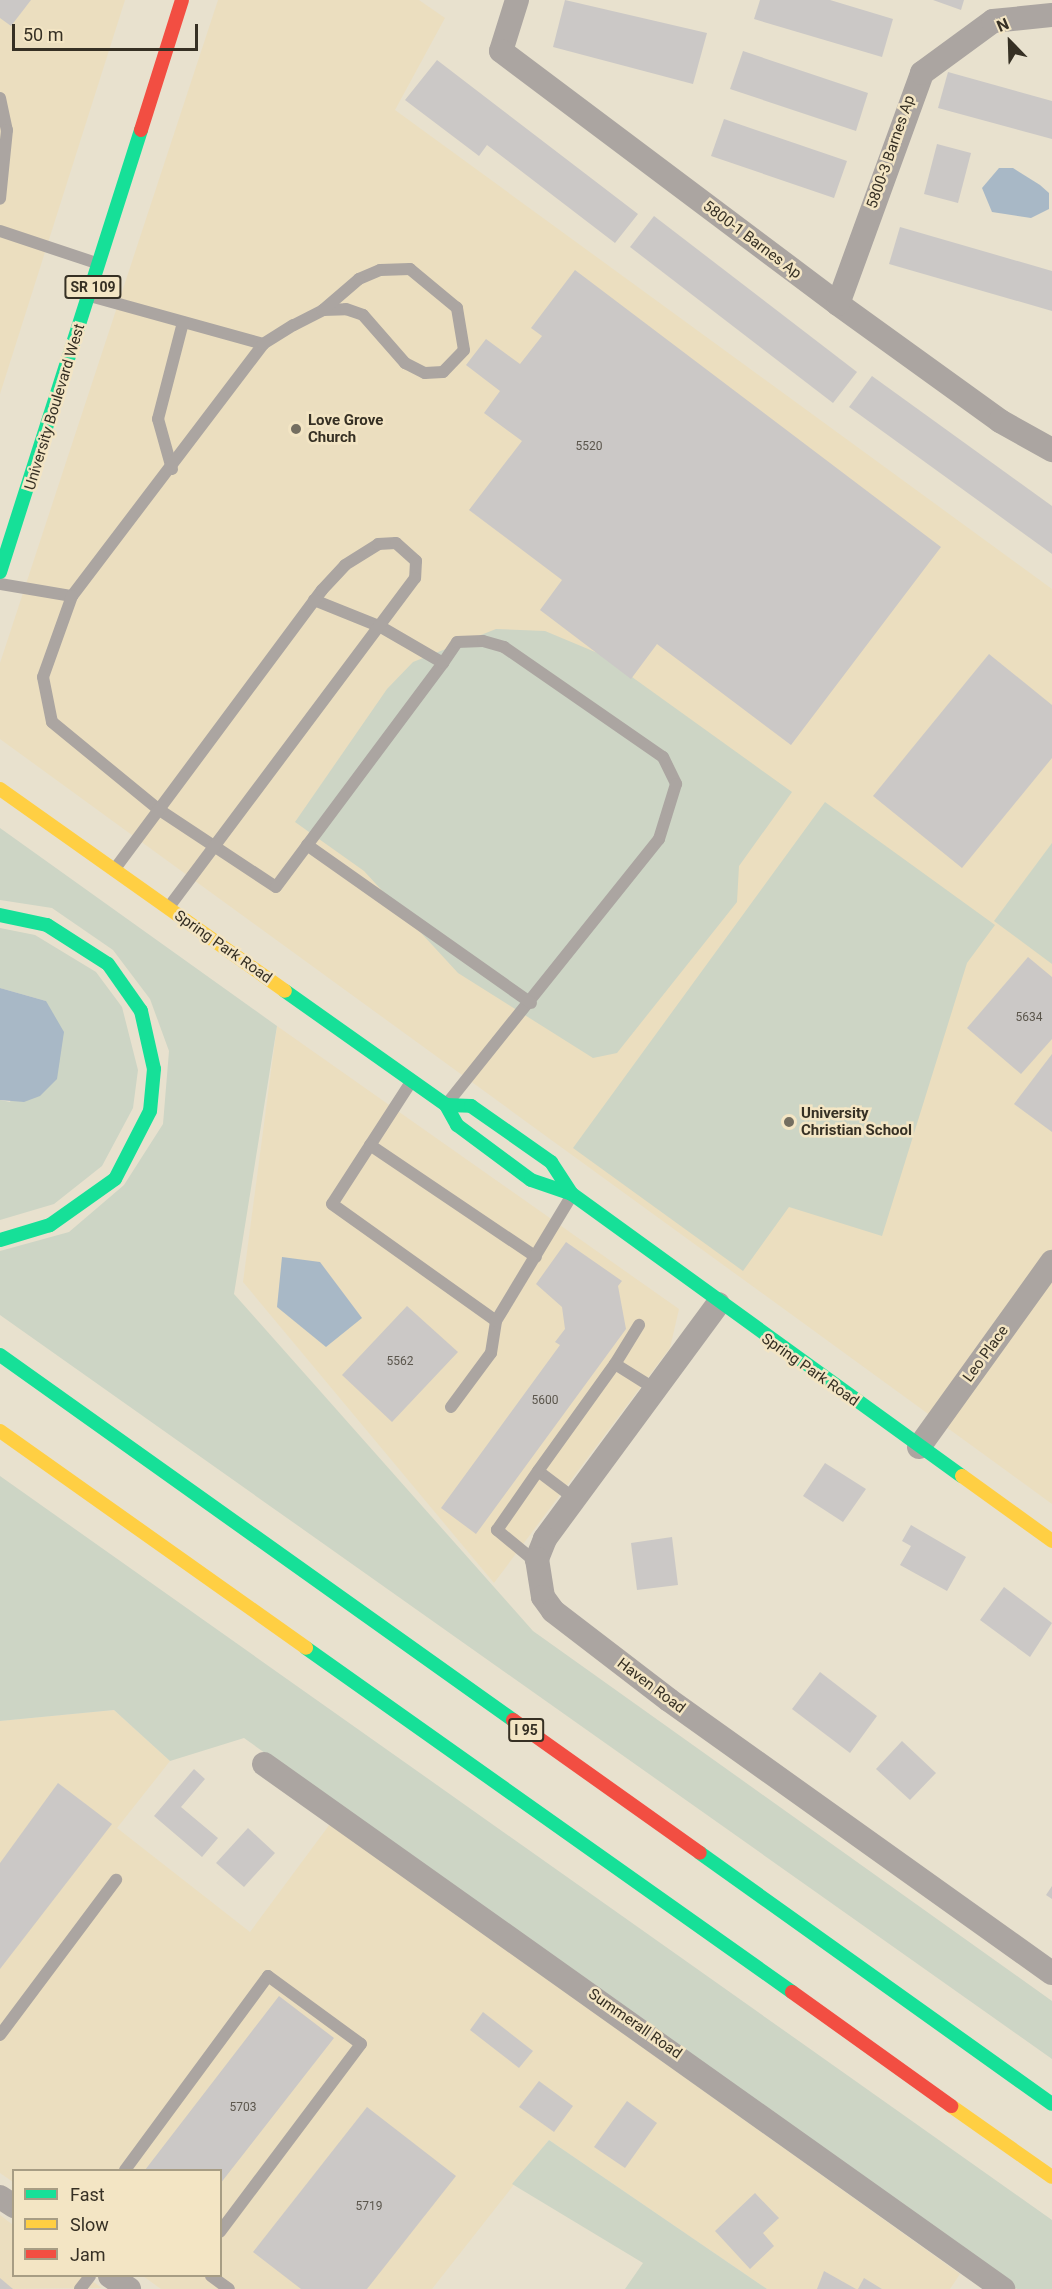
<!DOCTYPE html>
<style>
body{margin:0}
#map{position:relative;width:1052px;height:2289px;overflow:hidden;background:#e8e1ce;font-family:Roboto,sans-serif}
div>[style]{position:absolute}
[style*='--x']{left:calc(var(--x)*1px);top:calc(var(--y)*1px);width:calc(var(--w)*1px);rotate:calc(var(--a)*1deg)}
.built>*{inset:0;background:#ebdebf}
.green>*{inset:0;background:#cdd5c5}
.water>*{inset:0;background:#a8b8c6}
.building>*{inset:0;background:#cbc8c6}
.lane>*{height:12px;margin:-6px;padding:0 6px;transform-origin:6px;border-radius:6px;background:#aba5a1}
.street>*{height:24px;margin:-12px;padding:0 12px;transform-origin:12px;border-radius:12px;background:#aba5a1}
.fast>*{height:14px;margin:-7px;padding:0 7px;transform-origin:7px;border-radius:7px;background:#16e098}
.slow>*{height:14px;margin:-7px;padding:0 7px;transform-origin:7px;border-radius:7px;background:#ffcf43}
.jam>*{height:14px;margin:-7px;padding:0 7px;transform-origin:7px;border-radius:7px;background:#f24e42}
.dots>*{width:16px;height:16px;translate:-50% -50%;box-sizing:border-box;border:3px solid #f3e5c4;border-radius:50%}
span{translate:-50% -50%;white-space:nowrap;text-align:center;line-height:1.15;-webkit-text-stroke:5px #f3e5c4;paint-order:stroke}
.number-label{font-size:12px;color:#5b564c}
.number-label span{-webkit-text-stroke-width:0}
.shield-label span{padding:2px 4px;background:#f3e5c4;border:2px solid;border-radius:4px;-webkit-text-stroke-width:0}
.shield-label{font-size:14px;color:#363024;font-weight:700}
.street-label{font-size:15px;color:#363024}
.poi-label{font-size:15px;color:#363024;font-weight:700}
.left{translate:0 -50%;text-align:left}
.legend{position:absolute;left:12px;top:2169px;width:210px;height:108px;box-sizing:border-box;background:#f3e5c4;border:2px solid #a79d84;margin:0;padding:8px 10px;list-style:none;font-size:18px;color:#363024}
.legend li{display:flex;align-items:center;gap:12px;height:30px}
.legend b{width:30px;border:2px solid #a79d84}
.north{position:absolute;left:980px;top:12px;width:60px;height:60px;-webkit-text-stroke:4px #f3e5c4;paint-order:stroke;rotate:337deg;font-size:16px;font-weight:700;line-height:24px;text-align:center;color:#363024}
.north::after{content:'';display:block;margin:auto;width:21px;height:27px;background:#363024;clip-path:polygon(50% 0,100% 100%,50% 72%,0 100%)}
.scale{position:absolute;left:12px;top:24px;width:186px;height:27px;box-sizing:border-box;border:3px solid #363024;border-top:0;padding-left:8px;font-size:18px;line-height:21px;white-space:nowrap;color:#363024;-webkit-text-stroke:4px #f3e5c4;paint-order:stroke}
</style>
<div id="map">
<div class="built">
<i style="clip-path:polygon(0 0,125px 0,0 394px)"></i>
<i style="clip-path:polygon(218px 0,419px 0,445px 18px,395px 110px,1052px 589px,1052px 1504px,0 739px,0 663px)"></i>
<i style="clip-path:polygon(277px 1026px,679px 1309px,670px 1348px,494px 1583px,243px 1282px)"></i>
<i style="clip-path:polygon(114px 1710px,170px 1761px,117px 1828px,250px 1932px,330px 1824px,960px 2274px,950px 2289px,767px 2289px,549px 2140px,432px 2289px,161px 2289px,143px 2276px,220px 2276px,220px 2170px,14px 2170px,13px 2182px,0 2173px,0 1721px)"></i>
<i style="clip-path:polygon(0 2215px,13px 2225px,14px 2276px,85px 2276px,102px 2288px,0 2289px)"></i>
</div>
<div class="green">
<i style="clip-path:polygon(496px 629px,545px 631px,600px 654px,792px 792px,739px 866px,737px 902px,617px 1053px,593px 1058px,458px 973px,364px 871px,295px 822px,387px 689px,413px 662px)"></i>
<i style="clip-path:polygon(825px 802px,995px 925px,967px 963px,882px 1236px,789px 1207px,743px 1271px,573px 1148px)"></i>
<i style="clip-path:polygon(0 828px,277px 1026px,234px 1294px,533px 1631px,1052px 2001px,1052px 2059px,0 1315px,0 1251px,69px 1232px,124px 1185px,163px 1124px,169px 1051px,150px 999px,113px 950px,52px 908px,0 900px)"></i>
<i style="clip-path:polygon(1052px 843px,1052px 964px,994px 921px)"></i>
<i style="clip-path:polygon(0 928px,35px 935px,96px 972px,122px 1007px,138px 1070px,133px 1108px,102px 1166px,54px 1204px,0 1220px,0 1100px,10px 1102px,46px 1001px,0 988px)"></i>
<i style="clip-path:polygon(0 1476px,1052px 2220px,1052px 2289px,1017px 2289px,244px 1738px,170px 1761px,114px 1710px,0 1721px)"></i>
<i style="clip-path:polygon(549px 2140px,767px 2289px,625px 2289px,643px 2263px,512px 2184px)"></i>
</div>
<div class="water">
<i style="clip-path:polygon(999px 168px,1013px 168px,1040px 185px,1049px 193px,1049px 209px,1031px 218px,992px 212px,982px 188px)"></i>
<i style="clip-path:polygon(0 988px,46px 1001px,64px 1032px,57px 1079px,40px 1096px,24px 1102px,0 1100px)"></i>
<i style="clip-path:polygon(282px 1257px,320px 1262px,362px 1318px,326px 1347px,277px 1307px)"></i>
</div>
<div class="building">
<i style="clip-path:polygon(0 0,31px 0,11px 26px,0 18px)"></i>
<i style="clip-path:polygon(565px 0,707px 33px,693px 84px,553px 47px)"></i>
<i style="clip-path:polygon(760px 0,830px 0,893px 19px,882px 57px,754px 19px)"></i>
<i style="clip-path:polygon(933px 0,964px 0,961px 10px)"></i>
<i style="clip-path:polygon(743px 51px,868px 93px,856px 131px,730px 89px)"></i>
<i style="clip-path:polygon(437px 60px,638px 214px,615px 243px,487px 145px,479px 156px,405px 100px)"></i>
<i style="clip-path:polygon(948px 72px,1052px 101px,1052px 139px,938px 108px)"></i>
<i style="clip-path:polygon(724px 119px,847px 161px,834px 198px,711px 156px)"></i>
<i style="clip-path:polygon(937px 144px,971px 153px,958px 203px,924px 194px)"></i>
<i style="clip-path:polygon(654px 216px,857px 372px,833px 403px,630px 247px)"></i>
<i style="clip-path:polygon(900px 227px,1052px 271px,1052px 311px,889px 264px)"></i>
<i style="clip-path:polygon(575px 270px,941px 547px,791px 745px,657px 644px,631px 679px,540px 610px,562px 580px,469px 510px,522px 441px,484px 413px,500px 391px,466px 365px,486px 339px,520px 364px,542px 336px,531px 328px)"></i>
<i style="clip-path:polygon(872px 376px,1052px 506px,1052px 554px,849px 407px)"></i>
<i style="clip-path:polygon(989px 654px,1052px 705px,1052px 758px,962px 868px,873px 796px)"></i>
<i style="clip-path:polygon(1028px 957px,1052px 977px,1052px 1039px,1021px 1074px,967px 1028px)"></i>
<i style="clip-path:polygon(1052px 1054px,1052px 1132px,1014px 1104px)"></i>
<i style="clip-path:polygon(566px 1242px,622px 1281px,618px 1286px,626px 1329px,476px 1534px,441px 1508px,560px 1345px,555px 1342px,565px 1329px,562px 1307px,536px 1284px)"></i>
<i style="clip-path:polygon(407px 1306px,458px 1352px,392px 1422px,342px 1375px)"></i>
<i style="clip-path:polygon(825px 1463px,866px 1489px,843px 1522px,803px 1496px)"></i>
<i style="clip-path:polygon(911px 1525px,966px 1557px,947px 1591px,900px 1565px,911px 1546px,902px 1541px)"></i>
<i style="clip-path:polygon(672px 1537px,678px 1585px,637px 1590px,631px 1543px)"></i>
<i style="clip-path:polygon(1004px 1587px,1052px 1623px,1030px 1657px,980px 1620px)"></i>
<i style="clip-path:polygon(820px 1672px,877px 1716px,850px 1753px,792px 1709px)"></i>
<i style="clip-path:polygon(902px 1741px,936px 1773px,910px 1800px,876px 1769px)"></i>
<i style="clip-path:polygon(194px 1769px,205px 1779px,181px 1807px,218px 1838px,202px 1857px,154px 1816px)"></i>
<i style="clip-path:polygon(58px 1783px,112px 1824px,0 1969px,0 1863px)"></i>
<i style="clip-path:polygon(248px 1828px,275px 1853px,244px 1887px,216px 1863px)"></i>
<i style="clip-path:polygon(1052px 1886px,1052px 1899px,1046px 1895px)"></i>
<i style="clip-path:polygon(279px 1996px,334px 2038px,220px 2184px,220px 2170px,145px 2170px)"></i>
<i style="clip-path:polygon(483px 2012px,533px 2051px,519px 2068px,470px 2030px)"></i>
<i style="clip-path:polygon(539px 2081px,573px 2106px,554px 2132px,519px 2107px)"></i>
<i style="clip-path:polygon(627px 2101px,657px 2123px,625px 2168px,594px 2147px)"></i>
<i style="clip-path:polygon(367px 2107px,456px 2176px,367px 2289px,301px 2289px,253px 2252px)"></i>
<i style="clip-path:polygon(755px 2193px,779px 2218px,763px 2233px,774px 2246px,750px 2269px,715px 2231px)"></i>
<i style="clip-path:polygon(824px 2271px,856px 2289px,817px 2289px)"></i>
<i style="clip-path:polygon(0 2278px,13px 2289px,0 2289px)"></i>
<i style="clip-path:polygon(864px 2278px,882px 2289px,858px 2289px)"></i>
</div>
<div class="lane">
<i style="--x:0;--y:98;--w:33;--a:78"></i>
<i style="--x:7;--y:130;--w:69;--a:95.8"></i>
<i style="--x:0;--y:231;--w:101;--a:18.4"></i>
<i style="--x:90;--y:296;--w:180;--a:15.5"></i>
<i style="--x:172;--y:469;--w:52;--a:-105.6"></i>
<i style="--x:158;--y:419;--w:100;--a:-75.5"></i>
<i style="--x:0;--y:584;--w:73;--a:9.5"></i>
<i style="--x:72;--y:596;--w:316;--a:-52.8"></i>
<i style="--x:263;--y:344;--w:36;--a:-32"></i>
<i style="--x:294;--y:325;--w:33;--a:-27"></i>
<i style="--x:323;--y:310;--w:23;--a:-2"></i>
<i style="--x:346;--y:309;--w:18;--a:19"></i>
<i style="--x:363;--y:315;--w:64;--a:48.8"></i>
<i style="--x:405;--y:363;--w:22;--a:27"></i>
<i style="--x:425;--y:373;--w:18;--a:-3"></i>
<i style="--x:443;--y:372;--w:30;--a:-46"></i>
<i style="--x:464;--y:350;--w:43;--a:-99.5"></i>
<i style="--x:457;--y:308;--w:61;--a:-140.3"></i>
<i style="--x:410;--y:269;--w:30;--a:178"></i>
<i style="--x:380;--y:270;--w:23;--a:157"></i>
<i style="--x:359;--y:279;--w:48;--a:139.3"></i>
<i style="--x:72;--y:596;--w:86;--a:109.7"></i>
<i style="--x:43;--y:677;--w:46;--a:78.7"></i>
<i style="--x:52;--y:722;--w:137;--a:39.4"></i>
<i style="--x:158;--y:809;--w:141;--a:33.5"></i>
<i style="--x:276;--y:887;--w:279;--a:-53.3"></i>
<i style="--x:314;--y:600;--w:72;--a:21.9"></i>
<i style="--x:381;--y:627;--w:72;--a:30.1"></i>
<i style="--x:443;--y:663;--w:25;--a:-56"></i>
<i style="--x:457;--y:642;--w:26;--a:-2"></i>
<i style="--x:483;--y:641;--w:22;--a:16"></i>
<i style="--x:504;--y:647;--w:193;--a:34.7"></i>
<i style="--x:663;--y:757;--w:30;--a:64"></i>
<i style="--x:676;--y:784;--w:58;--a:107.2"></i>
<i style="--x:659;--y:839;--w:336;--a:128.7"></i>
<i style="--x:307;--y:845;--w:274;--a:35.2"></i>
<i style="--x:114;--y:870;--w:349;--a:-53.4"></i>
<i style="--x:322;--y:590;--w:34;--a:-47"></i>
<i style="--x:345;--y:565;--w:39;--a:-32"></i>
<i style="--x:378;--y:544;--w:18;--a:-3"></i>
<i style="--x:396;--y:543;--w:27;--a:42"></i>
<i style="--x:416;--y:561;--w:17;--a:93"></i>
<i style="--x:415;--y:578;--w:411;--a:126.8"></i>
<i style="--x:411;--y:1082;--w:145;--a:122.9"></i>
<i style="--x:332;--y:1204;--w:201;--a:35.5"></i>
<i style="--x:370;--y:1145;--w:200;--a:34"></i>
<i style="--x:615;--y:1364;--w:46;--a:-58.4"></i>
<i style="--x:451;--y:1407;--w:67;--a:-53.5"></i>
<i style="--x:491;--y:1353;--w:32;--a:-81"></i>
<i style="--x:496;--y:1321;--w:147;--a:-58.9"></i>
<i style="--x:575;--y:1499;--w:46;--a:-142.9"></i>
<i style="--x:538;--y:1471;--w:132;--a:-54.3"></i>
<i style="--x:615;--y:1364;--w:47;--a:32"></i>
<i style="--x:537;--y:1563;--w:52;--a:-140.5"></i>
<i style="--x:497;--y:1530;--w:72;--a:-55.2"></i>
<i style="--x:0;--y:2035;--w:194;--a:-53.2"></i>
<i style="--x:125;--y:2170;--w:241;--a:-53.6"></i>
<i style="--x:268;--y:1976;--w:115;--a:36.2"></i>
<i style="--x:361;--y:2044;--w:235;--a:126.9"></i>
<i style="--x:211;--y:2276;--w:22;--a:36"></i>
<i style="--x:80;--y:2289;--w:16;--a:-52"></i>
</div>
<div class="street">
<i style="--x:517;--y:0;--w:53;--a:107.4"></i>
<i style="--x:501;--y:51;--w:421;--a:36.9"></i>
<i style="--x:838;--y:304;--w:200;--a:35.8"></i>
<i style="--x:1000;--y:421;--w:60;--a:29.1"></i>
<i style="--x:838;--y:304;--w:246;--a:-70"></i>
<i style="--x:922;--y:73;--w:88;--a:-36.2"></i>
<i style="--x:993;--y:21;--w:59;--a:-5.8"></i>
<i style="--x:718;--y:1304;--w:292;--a:126.4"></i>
<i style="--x:545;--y:1539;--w:22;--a:112"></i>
<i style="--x:537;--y:1559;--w:38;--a:81"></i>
<i style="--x:543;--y:1597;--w:17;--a:54"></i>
<i style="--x:553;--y:1611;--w:146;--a:37.5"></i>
<i style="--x:669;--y:1700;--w:470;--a:35.5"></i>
<i style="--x:919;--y:1447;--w:228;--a:-54.3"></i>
<i style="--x:264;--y:1764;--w:907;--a:35.39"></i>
<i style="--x:0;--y:2197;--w:17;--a:33"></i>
<i style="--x:110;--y:2276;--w:23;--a:34"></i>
</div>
<div class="fast">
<i style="--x:0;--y:572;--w:464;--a:-72.3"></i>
<i style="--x:0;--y:915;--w:48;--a:12"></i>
<i style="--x:47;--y:925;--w:72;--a:32.6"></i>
<i style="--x:108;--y:964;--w:57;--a:54.9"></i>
<i style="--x:141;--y:1011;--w:59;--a:77.4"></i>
<i style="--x:154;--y:1069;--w:42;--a:95.4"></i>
<i style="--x:150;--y:1111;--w:76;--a:117.2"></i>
<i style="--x:115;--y:1179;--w:80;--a:144.7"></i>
<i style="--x:50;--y:1225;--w:52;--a:163.3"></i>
<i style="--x:285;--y:991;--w:197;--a:35.3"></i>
<i style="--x:446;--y:1105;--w:23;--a:61"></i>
<i style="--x:457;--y:1125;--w:92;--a:36.6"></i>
<i style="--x:531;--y:1180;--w:43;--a:18.9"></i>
<i style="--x:572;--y:1194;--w:481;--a:35.9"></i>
<i style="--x:446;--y:1105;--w:25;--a:2"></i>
<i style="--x:471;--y:1106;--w:98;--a:35"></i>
<i style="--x:551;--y:1162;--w:38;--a:57"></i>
<i style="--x:0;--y:1355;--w:630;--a:35.43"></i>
<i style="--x:306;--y:1648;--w:595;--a:35.29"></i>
<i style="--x:700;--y:1853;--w:432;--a:35.5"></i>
</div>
<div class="slow">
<i style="--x:0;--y:789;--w:349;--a:35.3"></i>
<i style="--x:0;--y:1431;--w:375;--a:35.3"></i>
<i style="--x:962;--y:1476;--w:111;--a:35.8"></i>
<i style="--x:951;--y:2106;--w:123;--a:35.1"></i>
</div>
<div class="jam">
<i style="--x:141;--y:130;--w:136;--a:-72.5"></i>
<i style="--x:513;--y:1720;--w:229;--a:35.4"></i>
<i style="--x:792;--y:1992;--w:196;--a:35.6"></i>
</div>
<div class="dots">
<i style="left:296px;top:429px;background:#746e60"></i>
<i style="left:789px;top:1122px;background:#746e60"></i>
</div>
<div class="number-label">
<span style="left:589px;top:447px">5520</span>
<span style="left:1029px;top:1018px">5634</span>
<span style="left:400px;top:1362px">5562</span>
<span style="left:545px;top:1401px">5600</span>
<span style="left:243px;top:2108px">5703</span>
<span style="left:369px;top:2207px">5719</span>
</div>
<div class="shield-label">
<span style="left:93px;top:287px">SR 109</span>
<span style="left:526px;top:1730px">I 95</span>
</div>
<div class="street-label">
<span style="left:891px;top:152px;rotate:-71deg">5800-3 Barnes Ap</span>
<span style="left:752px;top:240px;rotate:37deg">5800-1 Barnes Ap</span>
<span style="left:55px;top:407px;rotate:-73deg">University Boulevard West</span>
<span style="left:223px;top:947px;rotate:35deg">Spring Park Road</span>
<span style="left:986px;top:1354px;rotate:-54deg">Leo Place</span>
<span style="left:810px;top:1370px;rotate:35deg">Spring Park Road</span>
<span style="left:651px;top:1686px;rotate:37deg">Haven Road</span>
<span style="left:635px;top:2024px;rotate:35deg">Summerall Road</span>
</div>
<div class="poi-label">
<span class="left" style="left:308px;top:429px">Love Grove<br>Church</span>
<span class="left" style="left:801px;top:1122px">University<br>Christian School</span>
</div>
<ul class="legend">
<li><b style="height:8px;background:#16e098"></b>Fast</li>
<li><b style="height:8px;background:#ffcf43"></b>Slow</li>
<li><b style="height:8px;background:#f24e42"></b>Jam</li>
</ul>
<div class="north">N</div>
<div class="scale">50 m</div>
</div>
